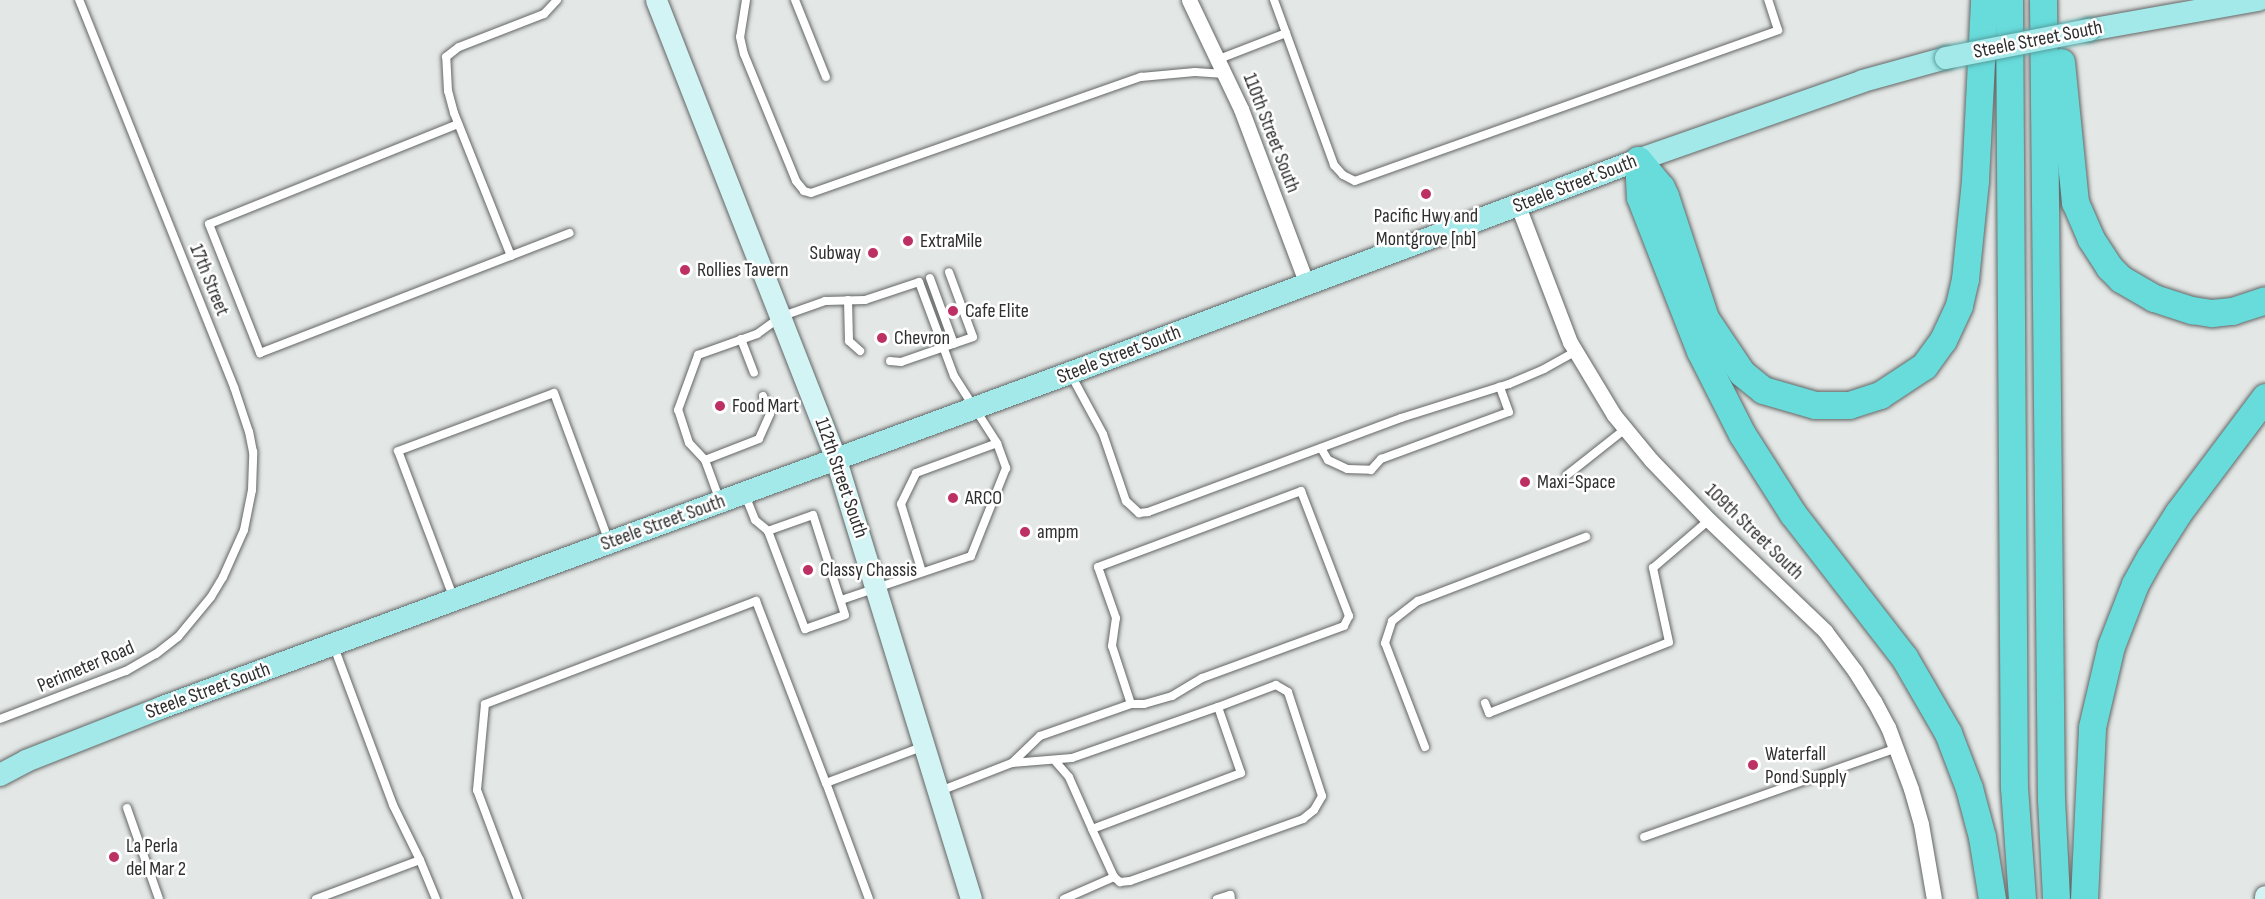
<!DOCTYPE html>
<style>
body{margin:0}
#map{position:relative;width:2265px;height:899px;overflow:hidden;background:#e3e7e5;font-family:"Sofia Sans Condensed",sans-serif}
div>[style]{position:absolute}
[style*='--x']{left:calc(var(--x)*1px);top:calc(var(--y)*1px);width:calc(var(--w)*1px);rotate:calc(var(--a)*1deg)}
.roads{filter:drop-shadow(0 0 2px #636665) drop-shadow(0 0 2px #636665)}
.lane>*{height:8px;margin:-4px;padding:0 4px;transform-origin:4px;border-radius:4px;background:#fff}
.street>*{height:15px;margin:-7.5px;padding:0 7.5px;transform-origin:7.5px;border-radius:7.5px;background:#fff}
.secondary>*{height:21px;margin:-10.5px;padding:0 10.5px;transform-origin:10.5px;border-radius:10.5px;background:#d2f4f4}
.primary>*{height:22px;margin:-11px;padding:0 11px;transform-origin:11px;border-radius:11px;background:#a4e9e9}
.highway>*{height:27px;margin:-13.5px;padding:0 13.5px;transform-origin:13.5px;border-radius:13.5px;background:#68dbdb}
.bridges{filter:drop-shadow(0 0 2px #549f9e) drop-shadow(0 0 2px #549f9e)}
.primary-bridge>*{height:22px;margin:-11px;padding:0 11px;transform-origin:11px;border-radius:11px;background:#a4e9e9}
.dots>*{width:16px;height:16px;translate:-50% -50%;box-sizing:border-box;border:3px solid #fff;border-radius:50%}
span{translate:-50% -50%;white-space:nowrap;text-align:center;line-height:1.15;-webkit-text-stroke:5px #fff;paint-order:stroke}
.street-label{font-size:20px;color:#2e2f2e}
.poi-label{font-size:20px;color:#2e2f2e}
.left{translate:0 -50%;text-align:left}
.right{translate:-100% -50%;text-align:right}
</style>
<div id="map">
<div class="roads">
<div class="lane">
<i style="--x:746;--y:0;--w:37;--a:99"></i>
<i style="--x:740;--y:37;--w:17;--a:77"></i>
<i style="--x:744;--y:54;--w:137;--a:67.7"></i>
<i style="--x:796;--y:181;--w:13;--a:51"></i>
<i style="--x:804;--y:191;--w:7;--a:16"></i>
<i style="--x:811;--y:193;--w:350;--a:-19.4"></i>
<i style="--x:1141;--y:77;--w:54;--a:-5.3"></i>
<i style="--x:1195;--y:72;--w:30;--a:4"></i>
<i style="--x:795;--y:0;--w:83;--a:68.1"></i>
<i style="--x:1274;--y:0;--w:176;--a:70"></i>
<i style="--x:1334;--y:165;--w:13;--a:48"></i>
<i style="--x:1343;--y:175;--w:13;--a:27"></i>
<i style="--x:1355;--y:181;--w:449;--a:-19.6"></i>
<i style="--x:1778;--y:30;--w:32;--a:-108"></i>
<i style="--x:1219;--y:59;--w:72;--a:-21.2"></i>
<i style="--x:458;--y:124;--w:268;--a:158.1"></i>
<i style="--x:209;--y:224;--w:139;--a:68.4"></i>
<i style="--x:260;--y:353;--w:332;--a:-21.2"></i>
<i style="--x:511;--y:256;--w:154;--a:-111.7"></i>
<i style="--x:454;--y:113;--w:23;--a:-105"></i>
<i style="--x:448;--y:91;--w:34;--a:-93"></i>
<i style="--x:446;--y:57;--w:16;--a:-38"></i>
<i style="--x:459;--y:47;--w:91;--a:-21.2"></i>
<i style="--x:544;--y:14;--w:19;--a:-47"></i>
<i style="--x:930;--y:278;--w:70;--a:70"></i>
<i style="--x:848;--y:300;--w:41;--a:88.6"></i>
<i style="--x:849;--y:341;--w:15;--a:42"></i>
<i style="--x:741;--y:339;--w:36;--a:69"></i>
<i style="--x:890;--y:361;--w:11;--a:5"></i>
<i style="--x:901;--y:362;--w:76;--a:-19.1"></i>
<i style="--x:973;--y:337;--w:69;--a:-110.3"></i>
<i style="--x:1071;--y:375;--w:67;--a:61.5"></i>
<i style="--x:1103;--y:434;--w:71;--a:71.1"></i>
<i style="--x:1126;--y:501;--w:18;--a:43"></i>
<i style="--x:1139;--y:513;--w:9;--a:-6"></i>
<i style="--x:1148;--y:512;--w:270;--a:-20.4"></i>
<i style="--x:1401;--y:418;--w:113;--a:-17.5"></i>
<i style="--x:1509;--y:384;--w:38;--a:-23"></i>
<i style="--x:1544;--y:369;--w:37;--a:-29"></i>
<i style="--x:763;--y:396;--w:19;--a:69"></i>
<i style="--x:770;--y:414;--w:27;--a:114"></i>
<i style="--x:759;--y:439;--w:58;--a:158.7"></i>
<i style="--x:705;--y:460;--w:23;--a:-133"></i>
<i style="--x:689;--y:443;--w:35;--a:-108"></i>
<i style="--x:678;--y:410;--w:59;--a:-70"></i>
<i style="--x:698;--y:355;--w:63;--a:-19.6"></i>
<i style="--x:757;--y:334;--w:29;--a:-36"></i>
<i style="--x:780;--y:317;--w:48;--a:-19.6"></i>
<i style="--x:825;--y:301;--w:40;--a:-1.4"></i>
<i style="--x:865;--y:300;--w:57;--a:-18.4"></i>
<i style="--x:919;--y:282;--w:100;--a:69.6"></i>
<i style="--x:954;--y:376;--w:80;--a:57.3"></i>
<i style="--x:997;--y:443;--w:27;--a:70"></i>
<i style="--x:1006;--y:468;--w:95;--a:111.7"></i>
<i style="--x:971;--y:556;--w:137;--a:161.3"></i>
<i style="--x:1321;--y:448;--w:14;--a:60"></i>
<i style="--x:1328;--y:460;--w:21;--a:25"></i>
<i style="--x:1347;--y:469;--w:24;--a:2"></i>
<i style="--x:1371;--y:470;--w:15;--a:-48"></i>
<i style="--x:1381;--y:459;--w:136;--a:-20.2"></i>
<i style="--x:1509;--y:412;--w:27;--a:-110"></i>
<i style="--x:705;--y:460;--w:44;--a:69.9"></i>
<i style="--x:1567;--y:475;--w:74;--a:-38.4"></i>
<i style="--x:1301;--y:491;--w:134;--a:69"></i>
<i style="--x:1349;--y:616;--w:11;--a:117"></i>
<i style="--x:1344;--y:626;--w:151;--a:159.9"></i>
<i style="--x:1202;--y:678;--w:35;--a:149"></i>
<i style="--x:1172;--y:696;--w:29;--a:164"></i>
<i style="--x:1144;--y:704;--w:13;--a:180"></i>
<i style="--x:1131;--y:704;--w:61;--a:-108.1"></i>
<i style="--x:1112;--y:646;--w:28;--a:-82"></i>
<i style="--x:1116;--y:618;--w:54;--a:-109.4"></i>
<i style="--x:1098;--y:567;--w:217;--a:-20.5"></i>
<i style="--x:745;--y:495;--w:27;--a:68"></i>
<i style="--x:755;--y:520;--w:17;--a:40"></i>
<i style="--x:768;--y:531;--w:105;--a:69.3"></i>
<i style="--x:805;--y:629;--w:42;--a:-19.3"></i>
<i style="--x:845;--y:615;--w:105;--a:-107.7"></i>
<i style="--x:813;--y:515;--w:48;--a:160.4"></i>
<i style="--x:922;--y:572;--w:71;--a:-107.2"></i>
<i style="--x:901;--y:504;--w:34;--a:-64"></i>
<i style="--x:916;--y:473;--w:86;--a:-20.3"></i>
<i style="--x:454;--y:599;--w:158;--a:-110.7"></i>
<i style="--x:398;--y:451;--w:166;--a:-20.4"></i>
<i style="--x:554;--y:393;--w:159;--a:69.7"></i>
<i style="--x:334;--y:647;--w:169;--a:69.5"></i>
<i style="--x:393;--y:805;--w:61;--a:63.9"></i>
<i style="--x:420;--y:860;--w:42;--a:67.7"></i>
<i style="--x:1485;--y:703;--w:11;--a:68"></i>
<i style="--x:1489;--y:713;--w:193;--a:-21.5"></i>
<i style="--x:1669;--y:642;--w:76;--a:-102.2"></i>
<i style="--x:1653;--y:568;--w:74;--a:-40.6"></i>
<i style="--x:0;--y:719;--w:135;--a:-20.9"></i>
<i style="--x:126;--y:671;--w:34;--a:-30"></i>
<i style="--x:156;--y:654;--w:28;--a:-38"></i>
<i style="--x:178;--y:637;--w:52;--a:-50.5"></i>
<i style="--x:211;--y:597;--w:23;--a:-59"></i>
<i style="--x:223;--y:577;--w:51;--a:-65.9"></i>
<i style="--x:244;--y:530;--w:41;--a:-78.7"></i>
<i style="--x:252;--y:490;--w:38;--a:-88"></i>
<i style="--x:253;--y:452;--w:20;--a:-101"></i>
<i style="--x:249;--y:432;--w:47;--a:-108.4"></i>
<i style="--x:234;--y:387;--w:417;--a:-111.8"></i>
<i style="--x:1425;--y:747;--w:111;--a:-111"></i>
<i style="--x:1385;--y:643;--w:23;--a:-72"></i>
<i style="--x:1392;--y:621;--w:33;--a:-38"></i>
<i style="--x:1418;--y:601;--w:180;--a:-20.9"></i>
<i style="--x:1012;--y:763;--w:60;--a:-4.8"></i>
<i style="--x:1072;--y:758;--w:155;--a:-19.3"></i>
<i style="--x:1218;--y:707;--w:70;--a:70.8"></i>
<i style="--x:1241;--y:773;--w:159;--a:159.4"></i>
<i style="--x:1092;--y:829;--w:57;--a:-113.9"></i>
<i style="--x:1069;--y:777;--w:21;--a:-131"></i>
<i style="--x:940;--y:791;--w:77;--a:-21.3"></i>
<i style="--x:1012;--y:763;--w:39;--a:-44"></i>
<i style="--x:1040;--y:736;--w:96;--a:-19.4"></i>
<i style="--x:127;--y:808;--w:96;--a:70.6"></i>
<i style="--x:1092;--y:829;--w:53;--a:65.4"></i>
<i style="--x:1114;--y:877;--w:8;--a:40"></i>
<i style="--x:1120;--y:882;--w:10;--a:-6"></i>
<i style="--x:1130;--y:881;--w:184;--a:-19.7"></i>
<i style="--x:1303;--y:819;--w:14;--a:-39"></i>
<i style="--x:1314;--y:810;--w:16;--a:-60"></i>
<i style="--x:1322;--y:796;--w:109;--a:-108.1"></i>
<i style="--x:1288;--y:692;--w:14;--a:-150"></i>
<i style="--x:1276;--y:685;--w:62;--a:159.2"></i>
<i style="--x:1644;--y:837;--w:268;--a:-19.4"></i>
<i style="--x:316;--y:899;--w:111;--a:-20.6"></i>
<i style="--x:518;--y:899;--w:116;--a:-110.6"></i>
<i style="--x:477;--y:790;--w:86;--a:-84.7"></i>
<i style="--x:485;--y:704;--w:290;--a:-20.8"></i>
<i style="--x:756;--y:601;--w:195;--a:69"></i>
<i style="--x:869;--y:899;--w:124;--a:-110.3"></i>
<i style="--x:826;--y:783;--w:105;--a:-20.7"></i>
<i style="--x:1064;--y:899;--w:55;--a:-23.7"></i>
<i style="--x:1217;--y:899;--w:14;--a:-17"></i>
<i style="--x:1230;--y:895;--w:4;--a:76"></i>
</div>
<div class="street">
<i style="--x:1189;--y:0;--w:121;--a:64.5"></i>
<i style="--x:1241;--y:109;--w:188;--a:69.4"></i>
<i style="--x:1518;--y:206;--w:146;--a:69.1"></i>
<i style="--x:1570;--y:342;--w:85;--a:58.9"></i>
<i style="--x:1614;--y:415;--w:58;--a:50.6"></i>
<i style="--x:1651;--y:460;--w:83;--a:46"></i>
<i style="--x:1709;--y:520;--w:161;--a:43.7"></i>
<i style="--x:1825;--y:631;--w:50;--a:53.1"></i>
<i style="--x:1855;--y:671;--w:36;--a:58"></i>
<i style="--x:1874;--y:701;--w:30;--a:62"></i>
<i style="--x:1888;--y:727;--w:66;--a:69.6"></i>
<i style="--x:1911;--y:789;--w:36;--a:74"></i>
<i style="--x:1921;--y:824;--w:76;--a:80.2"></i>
</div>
<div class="secondary">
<i style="--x:656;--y:0;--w:494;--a:68.6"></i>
<i style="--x:836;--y:460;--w:459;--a:72.9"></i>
<i style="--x:2265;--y:899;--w:3;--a:-90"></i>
</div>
<div class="primary">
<i style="--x:2089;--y:30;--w:172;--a:-10.1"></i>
<i style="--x:0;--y:775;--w:30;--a:-28"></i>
<i style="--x:26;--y:761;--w:147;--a:-21.5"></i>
<i style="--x:163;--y:707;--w:967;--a:-20.22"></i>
<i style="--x:1070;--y:373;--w:607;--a:-20.56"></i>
<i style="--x:1638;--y:160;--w:238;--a:-19.3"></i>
<i style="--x:1863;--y:81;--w:86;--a:-15.5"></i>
</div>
<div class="highway">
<i style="--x:2009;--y:0;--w:787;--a:89.64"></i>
<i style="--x:2014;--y:787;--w:112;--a:85.9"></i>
<i style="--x:2043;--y:0;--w:799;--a:89.43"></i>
<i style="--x:2051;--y:799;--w:100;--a:87.1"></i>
<i style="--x:2061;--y:62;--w:141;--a:84.3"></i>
<i style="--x:2075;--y:202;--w:40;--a:66.6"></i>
<i style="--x:2091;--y:239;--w:33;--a:57"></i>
<i style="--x:2109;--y:267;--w:17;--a:45"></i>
<i style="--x:2121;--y:279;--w:38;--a:30"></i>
<i style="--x:2154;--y:298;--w:40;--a:18"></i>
<i style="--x:2192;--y:310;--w:20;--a:9"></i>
<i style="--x:2212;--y:313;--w:20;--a:-6"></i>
<i style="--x:2232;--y:311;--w:35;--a:-18"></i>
<i style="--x:1638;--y:160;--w:37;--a:87"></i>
<i style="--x:1640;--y:197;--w:165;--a:68.7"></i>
<i style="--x:1700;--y:351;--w:93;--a:63.2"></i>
<i style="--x:1742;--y:434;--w:95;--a:57.5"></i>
<i style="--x:1793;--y:514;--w:181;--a:52.2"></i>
<i style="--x:1904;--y:657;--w:88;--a:59.9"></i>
<i style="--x:1948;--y:733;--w:59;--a:69.1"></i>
<i style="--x:1969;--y:788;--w:51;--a:75.1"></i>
<i style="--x:1982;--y:837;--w:63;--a:80.8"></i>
<i style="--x:1638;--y:160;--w:35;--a:50"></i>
<i style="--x:1661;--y:187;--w:10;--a:66"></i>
<i style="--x:1665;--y:196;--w:128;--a:71.8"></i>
<i style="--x:1705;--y:318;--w:66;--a:56.1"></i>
<i style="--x:1742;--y:373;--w:27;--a:39"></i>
<i style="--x:1763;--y:390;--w:54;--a:16.1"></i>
<i style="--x:1815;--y:405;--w:34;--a:0"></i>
<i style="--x:1849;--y:405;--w:33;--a:-18"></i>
<i style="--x:1880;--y:395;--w:53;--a:-33.4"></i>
<i style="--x:1924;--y:366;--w:32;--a:-54"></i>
<i style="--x:1943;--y:340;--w:38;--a:-65"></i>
<i style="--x:1959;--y:305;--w:27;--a:-77"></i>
<i style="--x:1965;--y:279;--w:100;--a:-84.2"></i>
<i style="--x:1975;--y:180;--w:180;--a:-87.1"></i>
<i style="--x:2084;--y:899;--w:172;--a:-87.3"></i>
<i style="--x:2092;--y:727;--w:83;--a:-76.8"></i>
<i style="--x:2111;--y:646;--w:66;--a:-68.8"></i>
<i style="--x:2135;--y:584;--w:31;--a:-61"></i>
<i style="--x:2150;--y:557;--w:52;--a:-57.5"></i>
<i style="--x:2178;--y:513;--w:145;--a:-53.1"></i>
</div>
</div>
<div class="bridges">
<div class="primary-bridge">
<i style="--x:1946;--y:58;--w:146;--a:-11.1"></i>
</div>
</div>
<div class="dots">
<i style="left:1426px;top:194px;background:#bd3063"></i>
<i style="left:908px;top:241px;background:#bd3063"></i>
<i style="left:873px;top:253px;background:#bd3063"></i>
<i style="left:685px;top:270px;background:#bd3063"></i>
<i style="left:953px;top:311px;background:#bd3063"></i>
<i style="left:882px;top:338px;background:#bd3063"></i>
<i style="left:720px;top:406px;background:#bd3063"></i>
<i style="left:1525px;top:482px;background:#bd3063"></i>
<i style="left:953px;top:498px;background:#bd3063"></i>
<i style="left:1025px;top:532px;background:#bd3063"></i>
<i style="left:808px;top:570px;background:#bd3063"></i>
<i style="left:1753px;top:765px;background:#bd3063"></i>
<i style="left:114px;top:857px;background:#bd3063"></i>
</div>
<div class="street-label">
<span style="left:2038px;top:40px;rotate:-11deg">Steele Street South</span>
<span style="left:1271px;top:133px;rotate:69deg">110th Street South</span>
<span style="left:1575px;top:184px;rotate:-21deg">Steele Street South</span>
<span style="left:209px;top:280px;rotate:68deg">17th Street</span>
<span style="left:1119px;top:355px;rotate:-21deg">Steele Street South</span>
<span style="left:841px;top:478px;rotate:71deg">112th Street South</span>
<span style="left:663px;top:523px;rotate:-20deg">Steele Street South</span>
<span style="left:1754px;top:532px;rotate:44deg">109th Street South</span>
<span style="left:86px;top:667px;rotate:-23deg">Perimeter Road</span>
<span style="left:208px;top:691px;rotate:-20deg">Steele Street South</span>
</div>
<div class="poi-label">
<span style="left:1426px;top:228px">Pacific Hwy and<br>Montgrove [nb]</span>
<span class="left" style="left:920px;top:241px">ExtraMile</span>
<span class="right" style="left:861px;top:253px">Subway</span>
<span class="left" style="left:697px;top:270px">Rollies Tavern</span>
<span class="left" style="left:965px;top:311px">Cafe Elite</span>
<span class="left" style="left:894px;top:338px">Chevron</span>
<span class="left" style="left:732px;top:406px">Food Mart</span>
<span class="left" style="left:1537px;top:482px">Maxi-Space</span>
<span class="left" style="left:965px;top:498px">ARCO</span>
<span class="left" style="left:1037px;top:532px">ampm</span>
<span class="left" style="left:820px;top:570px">Classy Chassis</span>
<span class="left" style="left:1765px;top:766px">Waterfall<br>Pond Supply</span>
<span class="left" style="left:126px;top:858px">La Perla<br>del Mar 2</span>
</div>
</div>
